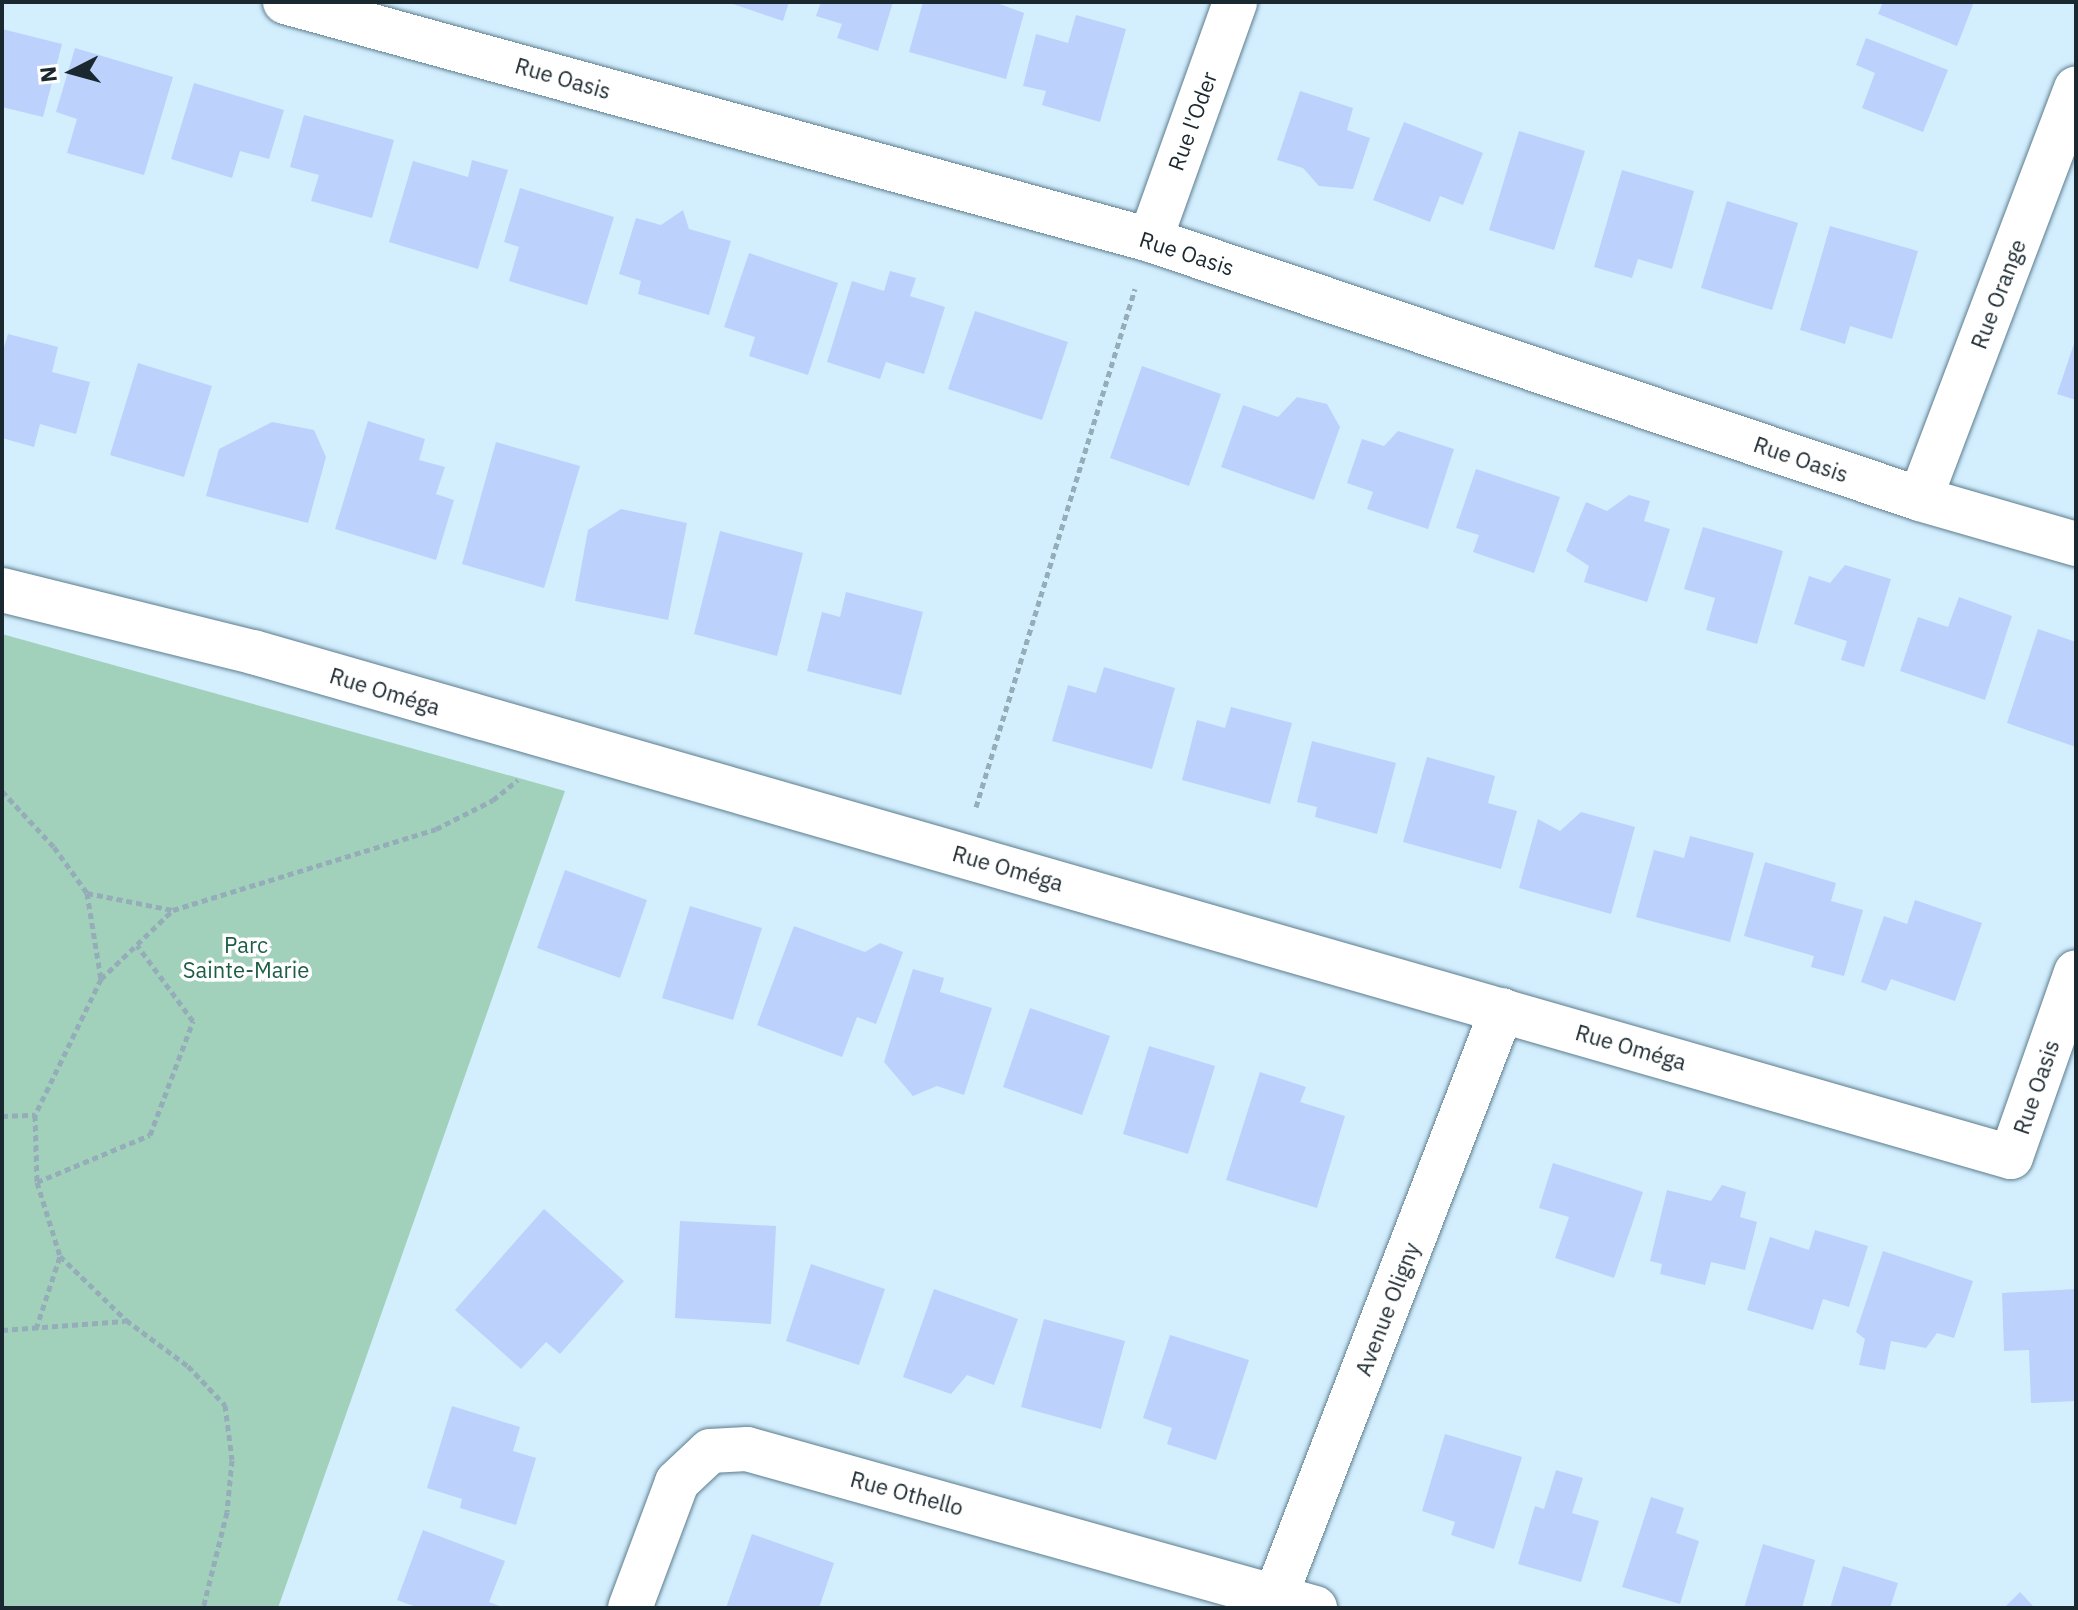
<!DOCTYPE html>
<meta charset="utf-8">
<style>
body{margin:0}
#map{position:relative;width:2078px;height:1610px;overflow:hidden;background:#d3effe;font-family:"IBM Plex Sans",sans-serif}
div>[style]{position:absolute}
[style*='--x']{left:calc(var(--x)*1px);top:calc(var(--y)*1px);width:calc(var(--w)*1px);rotate:calc(var(--a)*1deg)}
.green>*{inset:0;background:#a2d1bb}
.building>*{inset:0;background:#bcd1fc}
.path>*{height:5px;margin-top:-2.5px;transform-origin:0;background:repeating-linear-gradient(90deg,#95adb9 0 6px,transparent 0 10px)}
.roads{filter:drop-shadow(0 0 2px #5d7d8e) drop-shadow(0 0 2px #5d7d8e)}
.minor>*{height:44px;margin:-22px;padding:0 22px;transform-origin:22px;border-radius:22px;background:#fff}
span{translate:-50% -50%;white-space:nowrap;text-align:center;line-height:1.15;-webkit-text-stroke:7px #fff;paint-order:stroke}
.street-label{font-size:22px;color:#1a282f}
.park-label{font-size:22px;color:#1e5d45}
.frame{position:absolute;inset:0;border:4px solid #1a282f;pointer-events:none}
.north{position:absolute;left:32px;top:32px;width:80px;height:80px;-webkit-text-stroke:6px #fff;paint-order:stroke;rotate:264deg;font-size:22px;font-weight:700;line-height:32px;text-align:center;color:#1a282f}
.north::after{content:'';display:block;margin:auto;width:28px;height:36px;background:#1a282f;clip-path:polygon(50% 0,100% 100%,50% 72%,0 100%)}
</style>
<div id="map">
<div class="green">
<i style="clip-path:polygon(2px 634px,565px 791px,278px 1608px,2px 1608px)"></i>
</div>
<div class="building">
<i style="clip-path:polygon(727px 2px,789px 2px,783px 21px)"></i>
<i style="clip-path:polygon(821px 2px,893px 2px,878px 51px,837px 38px,842px 24px,816px 16px)"></i>
<i style="clip-path:polygon(923px 2px,994px 2px,1024px 13px,1006px 79px,909px 52px)"></i>
<i style="clip-path:polygon(1883px 2px,1974px 2px,1957px 46px,1878px 14px)"></i>
<i style="clip-path:polygon(1076px 15px,1126px 29px,1100px 122px,1042px 105px,1046px 91px,1023px 86px,1036px 34px,1068px 43px)"></i>
<i style="clip-path:polygon(2px 29px,62px 44px,43px 117px,2px 107px)"></i>
<i style="clip-path:polygon(1866px 38px,1948px 70px,1923px 132px,1862px 108px,1875px 73px,1856px 65px)"></i>
<i style="clip-path:polygon(75px 48px,173px 77px,144px 175px,67px 153px,77px 119px,56px 112px)"></i>
<i style="clip-path:polygon(194px 83px,284px 110px,269px 159px,240px 151px,232px 178px,171px 159px)"></i>
<i style="clip-path:polygon(1300px 91px,1353px 108px,1347px 130px,1370px 138px,1353px 189px,1319px 186px,1303px 168px,1277px 160px)"></i>
<i style="clip-path:polygon(304px 115px,394px 140px,372px 218px,311px 201px,319px 175px,290px 167px)"></i>
<i style="clip-path:polygon(1404px 122px,1483px 153px,1463px 205px,1440px 196px,1430px 222px,1373px 200px)"></i>
<i style="clip-path:polygon(1519px 131px,1585px 151px,1554px 250px,1489px 230px)"></i>
<i style="clip-path:polygon(472px 160px,508px 170px,478px 269px,389px 242px,413px 161px,468px 177px)"></i>
<i style="clip-path:polygon(1622px 170px,1694px 191px,1672px 269px,1638px 259px,1632px 278px,1594px 267px)"></i>
<i style="clip-path:polygon(520px 188px,614px 217px,587px 305px,509px 281px,519px 247px,504px 242px)"></i>
<i style="clip-path:polygon(1727px 201px,1798px 223px,1772px 310px,1701px 288px)"></i>
<i style="clip-path:polygon(683px 210px,689px 229px,731px 241px,709px 315px,638px 294px,641px 281px,619px 274px,636px 218px,661px 225px)"></i>
<i style="clip-path:polygon(1830px 226px,1918px 251px,1892px 339px,1850px 326px,1845px 344px,1800px 330px)"></i>
<i style="clip-path:polygon(749px 253px,838px 283px,808px 375px,749px 356px,755px 337px,724px 327px)"></i>
<i style="clip-path:polygon(890px 271px,916px 278px,910px 296px,945px 307px,924px 374px,886px 362px,880px 379px,827px 362px,852px 281px,884px 291px)"></i>
<i style="clip-path:polygon(975px 311px,1068px 342px,1042px 420px,948px 389px)"></i>
<i style="clip-path:polygon(8px 334px,58px 347px,52px 372px,90px 382px,76px 434px,40px 424px,34px 447px,2px 438px,2px 354px)"></i>
<i style="clip-path:polygon(2076px 338px,2076px 400px,2057px 394px)"></i>
<i style="clip-path:polygon(138px 363px,212px 386px,184px 477px,110px 455px)"></i>
<i style="clip-path:polygon(1142px 366px,1221px 394px,1189px 486px,1110px 458px)"></i>
<i style="clip-path:polygon(1297px 397px,1327px 404px,1340px 427px,1314px 500px,1221px 467px,1243px 405px,1278px 417px)"></i>
<i style="clip-path:polygon(368px 421px,425px 439px,419px 460px,445px 467px,436px 494px,454px 500px,436px 560px,335px 529px)"></i>
<i style="clip-path:polygon(272px 422px,314px 430px,326px 457px,308px 523px,206px 496px,219px 449px)"></i>
<i style="clip-path:polygon(1398px 431px,1454px 449px,1428px 529px,1367px 509px,1373px 492px,1347px 483px,1362px 439px,1384px 446px)"></i>
<i style="clip-path:polygon(496px 442px,580px 466px,544px 588px,462px 564px)"></i>
<i style="clip-path:polygon(1476px 469px,1560px 497px,1534px 573px,1473px 552px,1479px 535px,1456px 528px)"></i>
<i style="clip-path:polygon(1629px 495px,1650px 501px,1644px 521px,1670px 529px,1647px 602px,1584px 582px,1589px 566px,1566px 551px,1586px 502px,1607px 511px)"></i>
<i style="clip-path:polygon(621px 509px,687px 523px,668px 620px,575px 601px,588px 530px)"></i>
<i style="clip-path:polygon(1703px 527px,1783px 551px,1757px 644px,1706px 630px,1715px 598px,1684px 589px)"></i>
<i style="clip-path:polygon(720px 531px,803px 553px,777px 656px,694px 634px)"></i>
<i style="clip-path:polygon(1845px 565px,1891px 579px,1864px 667px,1841px 660px,1847px 641px,1794px 624px,1809px 576px,1830px 583px)"></i>
<i style="clip-path:polygon(846px 592px,923px 612px,901px 695px,807px 671px,822px 612px,840px 617px)"></i>
<i style="clip-path:polygon(1959px 597px,2012px 616px,1985px 700px,1900px 671px,1918px 617px,1948px 627px)"></i>
<i style="clip-path:polygon(2038px 629px,2076px 642px,2076px 747px,2007px 723px)"></i>
<i style="clip-path:polygon(1104px 667px,1175px 688px,1152px 769px,1052px 741px,1068px 685px,1096px 693px)"></i>
<i style="clip-path:polygon(1231px 707px,1292px 723px,1270px 804px,1182px 780px,1197px 720px,1225px 728px)"></i>
<i style="clip-path:polygon(1312px 741px,1396px 763px,1377px 834px,1315px 817px,1317px 807px,1297px 802px)"></i>
<i style="clip-path:polygon(1427px 757px,1495px 776px,1488px 803px,1517px 811px,1501px 869px,1403px 842px)"></i>
<i style="clip-path:polygon(1581px 812px,1635px 827px,1611px 914px,1519px 888px,1538px 819px,1560px 831px)"></i>
<i style="clip-path:polygon(1690px 836px,1754px 853px,1730px 942px,1636px 917px,1654px 850px,1684px 858px)"></i>
<i style="clip-path:polygon(1765px 862px,1836px 883px,1831px 901px,1863px 910px,1844px 976px,1811px 967px,1814px 956px,1744px 936px)"></i>
<i style="clip-path:polygon(565px 870px,647px 900px,620px 978px,537px 948px)"></i>
<i style="clip-path:polygon(1915px 900px,1982px 923px,1955px 1001px,1891px 979px,1886px 991px,1861px 982px,1884px 916px,1907px 924px)"></i>
<i style="clip-path:polygon(690px 906px,762px 928px,733px 1020px,662px 998px)"></i>
<i style="clip-path:polygon(794px 926px,865px 952px,880px 943px,903px 952px,876px 1024px,857px 1017px,842px 1057px,757px 1025px)"></i>
<i style="clip-path:polygon(913px 969px,944px 978px,940px 992px,992px 1008px,964px 1095px,937px 1086px,913px 1096px,884px 1062px)"></i>
<i style="clip-path:polygon(1030px 1008px,1110px 1036px,1082px 1115px,1003px 1087px)"></i>
<i style="clip-path:polygon(1149px 1046px,1215px 1066px,1188px 1154px,1123px 1134px)"></i>
<i style="clip-path:polygon(1260px 1072px,1306px 1087px,1300px 1102px,1345px 1116px,1317px 1208px,1226px 1180px)"></i>
<i style="clip-path:polygon(1553px 1163px,1643px 1192px,1614px 1278px,1555px 1258px,1569px 1217px,1539px 1208px)"></i>
<i style="clip-path:polygon(1722px 1185px,1746px 1192px,1740px 1217px,1757px 1222px,1745px 1270px,1711px 1262px,1705px 1285px,1660px 1274px,1662px 1264px,1650px 1261px,1667px 1190px,1711px 1201px)"></i>
<i style="clip-path:polygon(544px 1209px,624px 1281px,560px 1354px,546px 1342px,521px 1369px,455px 1310px)"></i>
<i style="clip-path:polygon(680px 1221px,776px 1226px,771px 1324px,675px 1318px)"></i>
<i style="clip-path:polygon(1815px 1230px,1868px 1246px,1849px 1307px,1823px 1299px,1813px 1330px,1747px 1310px,1770px 1237px,1809px 1250px)"></i>
<i style="clip-path:polygon(1883px 1251px,1973px 1281px,1954px 1338px,1937px 1333px,1926px 1348px,1891px 1341px,1885px 1370px,1859px 1365px,1865px 1339px,1856px 1332px)"></i>
<i style="clip-path:polygon(811px 1264px,885px 1289px,859px 1365px,786px 1341px)"></i>
<i style="clip-path:polygon(934px 1289px,1018px 1319px,994px 1385px,967px 1375px,951px 1394px,903px 1377px)"></i>
<i style="clip-path:polygon(2076px 1289px,2076px 1401px,2031px 1403px,2029px 1350px,2004px 1351px,2002px 1293px)"></i>
<i style="clip-path:polygon(1044px 1319px,1125px 1341px,1101px 1429px,1021px 1407px)"></i>
<i style="clip-path:polygon(1170px 1335px,1249px 1360px,1216px 1460px,1167px 1444px,1172px 1428px,1143px 1418px)"></i>
<i style="clip-path:polygon(452px 1406px,520px 1427px,513px 1451px,536px 1458px,516px 1525px,460px 1508px,462px 1499px,427px 1488px)"></i>
<i style="clip-path:polygon(1445px 1434px,1522px 1457px,1494px 1549px,1451px 1535px,1455px 1522px,1422px 1511px)"></i>
<i style="clip-path:polygon(1556px 1470px,1583px 1478px,1572px 1513px,1599px 1521px,1581px 1582px,1518px 1564px,1535px 1506px,1544px 1509px)"></i>
<i style="clip-path:polygon(1651px 1497px,1684px 1508px,1676px 1533px,1699px 1541px,1680px 1604px,1622px 1587px)"></i>
<i style="clip-path:polygon(423px 1530px,505px 1561px,489px 1602px,505px 1608px,419px 1608px,397px 1600px)"></i>
<i style="clip-path:polygon(752px 1534px,834px 1563px,819px 1608px,726px 1608px)"></i>
<i style="clip-path:polygon(1763px 1544px,1815px 1560px,1802px 1608px,1744px 1608px)"></i>
<i style="clip-path:polygon(1843px 1566px,1898px 1583px,1890px 1608px,1830px 1608px)"></i>
<i style="clip-path:polygon(2020px 1592px,2035px 1608px,2004px 1608px)"></i>
</div>
<div class="path">
<i style="--x:2;--y:791;--w:76;--a:47.1"></i>
<i style="--x:54;--y:847;--w:57;--a:54.3"></i>
<i style="--x:87;--y:893;--w:87;--a:80.8"></i>
<i style="--x:101;--y:979;--w:151;--a:115.9"></i>
<i style="--x:35;--y:1115;--w:67;--a:88.3"></i>
<i style="--x:37;--y:1182;--w:77;--a:72.7"></i>
<i style="--x:60;--y:1256;--w:92;--a:44.1"></i>
<i style="--x:126;--y:1320;--w:77;--a:36.6"></i>
<i style="--x:188;--y:1366;--w:54;--a:46.5"></i>
<i style="--x:225;--y:1405;--w:55;--a:82.7"></i>
<i style="--x:232;--y:1460;--w:52;--a:95.5"></i>
<i style="--x:227;--y:1512;--w:99;--a:104"></i>
<i style="--x:976;--y:807;--w:542;--a:-72.94"></i>
<i style="--x:87;--y:893;--w:88;--a:11.2"></i>
<i style="--x:173;--y:910;--w:275;--a:-17.1"></i>
<i style="--x:436;--y:829;--w:64;--a:-27"></i>
<i style="--x:493;--y:800;--w:32;--a:-39"></i>
<i style="--x:101;--y:979;--w:100;--a:-43.8"></i>
<i style="--x:2;--y:1116;--w:33;--a:-2"></i>
<i style="--x:37;--y:1182;--w:122;--a:-22.6"></i>
<i style="--x:150;--y:1135;--w:122;--a:-69.3"></i>
<i style="--x:193;--y:1021;--w:94;--a:-126.4"></i>
<i style="--x:36;--y:1329;--w:77;--a:-71.8"></i>
<i style="--x:2;--y:1330;--w:123;--a:-4.2"></i>
</div>
<div class="roads">
<div class="minor">
<i style="--x:285;--y:2;--w:897;--a:15.38"></i>
<i style="--x:1150;--y:240;--w:812;--a:18.59"></i>
<i style="--x:1920;--y:499;--w:162;--a:16.1"></i>
<i style="--x:1150;--y:240;--w:253;--a:-70.3"></i>
<i style="--x:1920;--y:499;--w:439;--a:-69.2"></i>
<i style="--x:2;--y:590;--w:259;--a:13.9"></i>
<i style="--x:253;--y:652;--w:1829;--a:16.03"></i>
<i style="--x:2011;--y:1157;--w:196;--a:-70.6"></i>
<i style="--x:630;--y:1608;--w:134;--a:-69.5"></i>
<i style="--x:677;--y:1482;--w:45;--a:-43.2"></i>
<i style="--x:710;--y:1451;--w:37;--a:-3"></i>
<i style="--x:747;--y:1449;--w:590;--a:15.64"></i>
<i style="--x:1271;--y:1608;--w:641;--a:-68.88"></i>
</div>
</div>
<div class="street-label">
<span style="left:563px;top:78px;rotate:16deg">Rue Oasis</span>
<span style="left:1192px;top:121px;rotate:-70deg">Rue l'Oder</span>
<span style="left:1187px;top:253px;rotate:18deg">Rue Oasis</span>
<span style="left:1998px;top:294px;rotate:-69deg">Rue Orange</span>
<span style="left:1801px;top:459px;rotate:19deg">Rue Oasis</span>
<span style="left:385px;top:691px;rotate:17deg">Rue Oméga</span>
<span style="left:1008px;top:868px;rotate:16deg">Rue Oméga</span>
<span style="left:1631px;top:1047px;rotate:16deg">Rue Oméga</span>
<span style="left:2036px;top:1087px;rotate:-71deg">Rue Oasis</span>
<span style="left:1387px;top:1309px;rotate:-69deg">Avenue Oligny</span>
<span style="left:907px;top:1493px;rotate:15deg">Rue Othello</span>
</div>
<div class="park-label">
<span style="left:246px;top:957px">Parc<br>Sainte-Marie</span>
</div>
<div class="frame"></div>
<div class="north">N</div>
</div>
